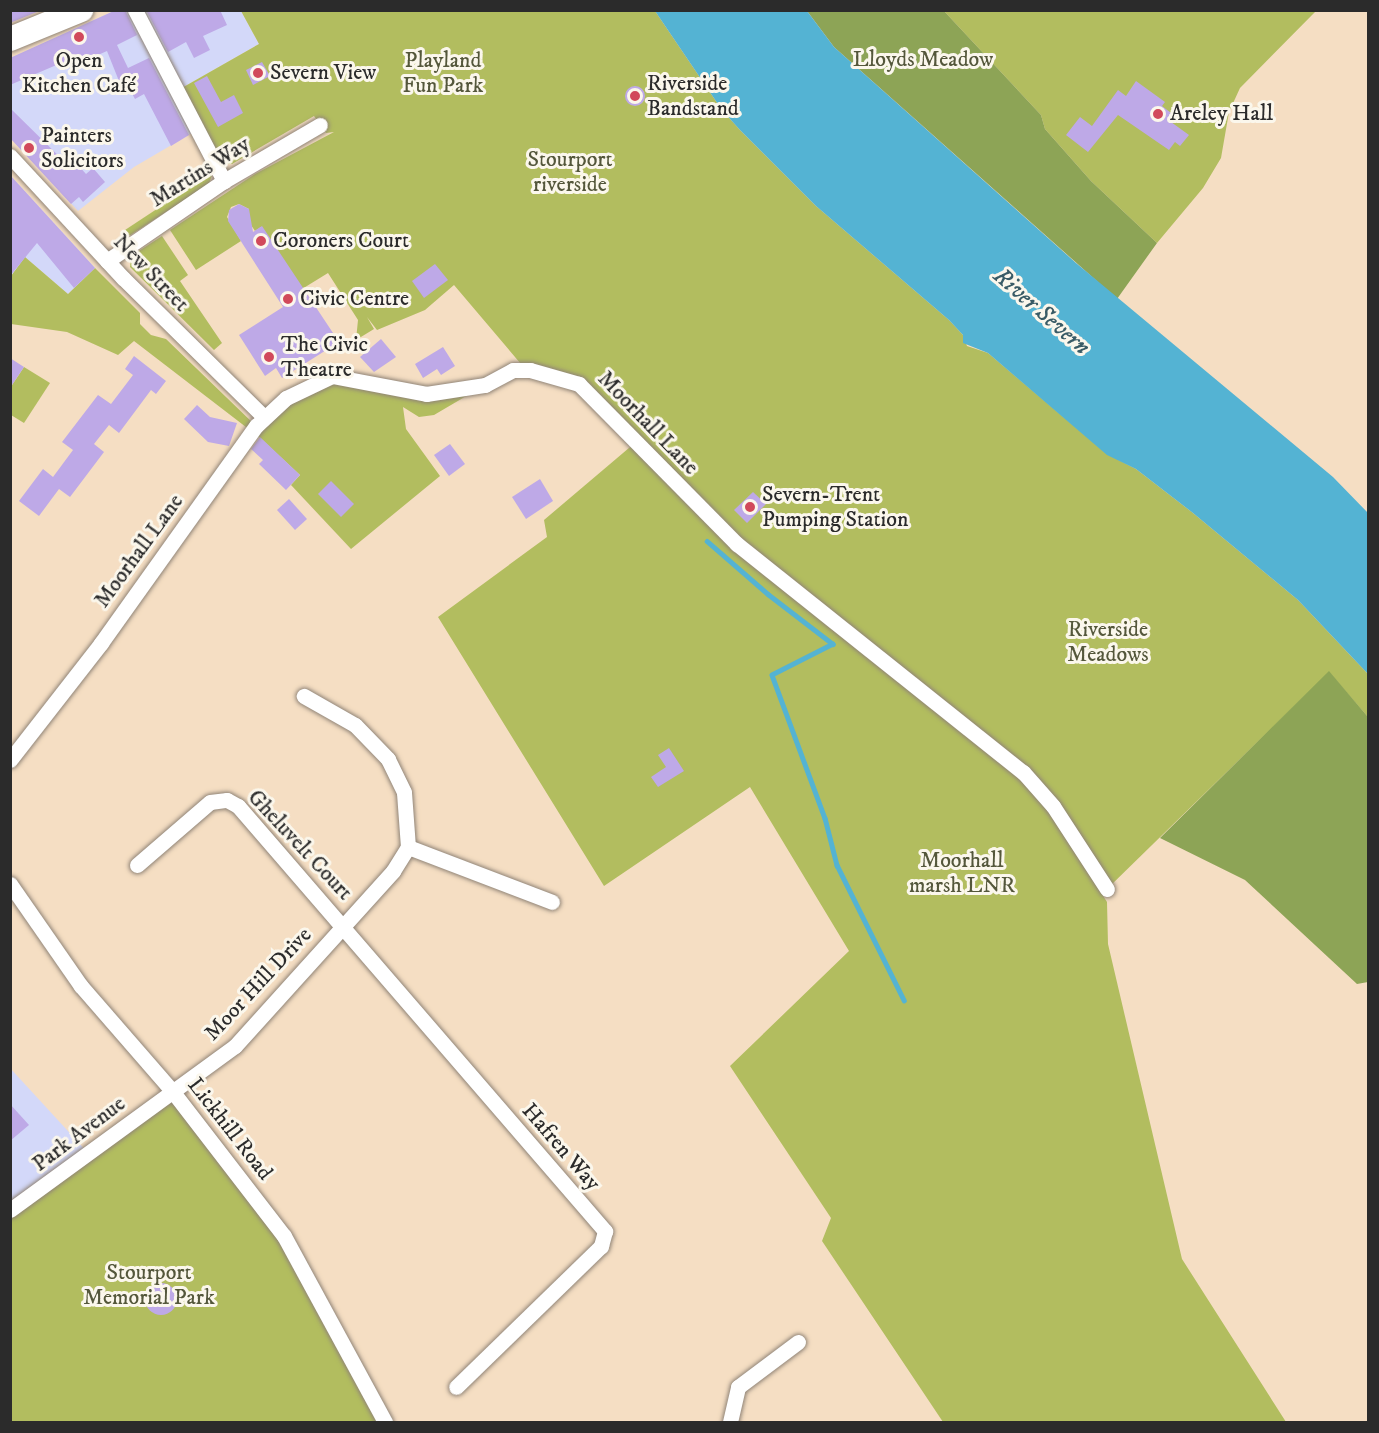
<!DOCTYPE html>
<meta charset="utf-8">
<style>
body{margin:0}
#map{position:relative;width:1379px;height:1433px;overflow:hidden;background:#f5dec3;font-family:"IM FELL DW Pica",serif}
div>[style]{position:absolute}
[style*='--x']{left:calc(var(--x)*1px);top:calc(var(--y)*1px);width:calc(var(--w)*1px);rotate:calc(var(--a)*1deg)}
.built>*{inset:0;background:#d3d8f9}
.green>*{inset:0;background:#b2bd5f}
.forest>*{inset:0;background:#8da456}
.water>*{inset:0;background:#54b3d3}
.stream>*{height:4.5px;margin:-2.25px;padding:0 2.25px;transform-origin:2.25px;border-radius:2.25px;background:#54b3d3}
.building>*{inset:0;background:#bea9e7}
.round{border-radius:50%}
.roads{filter:drop-shadow(0 0 2px #908477) drop-shadow(0 0 2px #908477)}
.street>*{height:15px;margin:-7.5px;padding:0 7.5px;transform-origin:7.5px;border-radius:7.5px;background:#fff}
.primary>*{height:24px;margin:-12px;padding:0 12px;transform-origin:12px;border-radius:12px;background:#fff}
.dots>*{width:16px;height:16px;translate:-50% -50%;box-sizing:border-box;border:3px solid #fbf7ec;border-radius:50%}
span{translate:-50% -50%;white-space:nowrap;text-align:center;line-height:1.15;-webkit-text-stroke:6px #fbf7ec;paint-order:stroke}
.poi-label{font-size:22px;color:#2b2b2b}
.left{translate:0 -50%;text-align:left}
.park-label{font-size:22px;color:#54573b}
.street-label{font-size:22px;color:#2b2b2b}
.water-label{font-size:24px;color:#395b66;font-style:italic}
.frame{position:absolute;inset:0;border:12px solid #2b2b2b;pointer-events:none}
</style>
<div id="map">
<div class="built">
<i style="clip-path:polygon(116px 10px,128px 11px,192px 133px,134px 167px,78px 211px,11px 138px,11px 58px)"></i>
<i style="clip-path:polygon(139px 11px,241px 11px,259px 44px,180px 89px)"></i>
<i style="clip-path:polygon(10px 175px,95px 268px,68px 294px,26px 258px,11px 276px)"></i>
<i style="clip-path:polygon(10px 1068px,90px 1155px,10px 1210px)"></i>
</div>
<div class="green">
<i style="clip-path:polygon(241px 11px,655px 11px,722px 110px,740px 130px,816px 206px,949px 320px,963px 335px,967px 346px,988px 353px,1107px 454px,1136px 469px,1193px 513px,1298px 600px,1368px 674px,1368px 717px,1329px 672px,1107px 889px,1072px 847px,1107px 902px,1108px 944px,1182px 1259px,1286px 1422px,943px 1422px,822px 1241px,831px 1218px,730px 1066px,849px 951px,750px 787px,604px 886px,438px 617px,547px 537px,544px 520px,636px 442px,583px 379px,526px 370px,454px 285px,425px 310px,377px 330px,367px 317px,374px 329px,356px 340px,358px 320px,328px 273px,302px 289px,261px 227px,255px 231px,249px 222px,249px 209px,239px 204px,231px 207px,227px 217px,241px 241px,196px 270px,170px 230px,255px 174px,334px 132px,326px 133px,314px 116px,232px 164px,223px 164px,180px 89px,259px 44px)"></i>
<i style="clip-path:polygon(944px 11px,1316px 11px,1240px 88px,1229px 112px,1221px 158px,1203px 188px,1157px 243px,1091px 181px,1045px 129px,1041px 115px)"></i>
<i style="clip-path:polygon(213px 172px,209px 184px,129px 236px,125px 230px)"></i>
<i style="clip-path:polygon(162px 236px,188px 275px,180px 281px,222px 343px,214px 350px,130px 267px,131px 256px)"></i>
<i style="clip-path:polygon(25px 257px,68px 294px,95px 268px,140px 313px,140px 324px,151px 335px,166px 339px,256px 426px,324px 378px,407px 392px,485px 385px,434px 415px,419px 417px,403px 407px,406px 429px,440px 476px,351px 549px,291px 485px,300px 475px,259px 437px,134px 341px,118px 355px,67px 332px,11px 324px,11px 276px)"></i>
<i style="clip-path:polygon(24px 367px,50px 383px,24px 423px,11px 415px,10px 388px)"></i>
<i style="clip-path:polygon(173px 1092px,284px 1236px,385px 1422px,11px 1422px,11px 1210px)"></i>
</div>
<div class="forest">
<i style="clip-path:polygon(807px 11px,944px 11px,1041px 115px,1045px 129px,1091px 181px,1157px 243px,1117px 299px,834px 47px)"></i>
<i style="clip-path:polygon(1329px 671px,1368px 717px,1368px 982px,1357px 984px,1245px 880px,1160px 838px)"></i>
</div>
<div class="water">
<i style="clip-path:polygon(655px 11px,807px 11px,834px 47px,1076px 263px,1333px 477px,1368px 513px,1368px 674px,1298px 600px,1193px 513px,1136px 469px,1107px 455px,988px 353px,963px 343px,963px 335px,949px 320px,816px 206px,740px 130px,722px 110px)"></i>
</div>
<div class="stream">
<i style="--x:707;--y:541;--w:81;--a:41"></i>
<i style="--x:768;--y:594;--w:82;--a:37.6"></i>
<i style="--x:833;--y:644;--w:68;--a:153.1"></i>
<i style="--x:772;--y:675;--w:153;--a:69.7"></i>
<i style="--x:825;--y:818;--w:49;--a:75.7"></i>
<i style="--x:837;--y:865;--w:151;--a:63.6"></i>
</div>
<div class="building">
<i style="clip-path:polygon(10px 10px,42px 10px,10px 23px)"></i>
<i style="clip-path:polygon(116px 10px,125px 10px,137px 35px,117px 45px,128px 68px,149px 58px,189px 135px,171px 146px,144px 94px,135px 99px,129px 88px,123px 91px,107px 51px,64px 70px,61px 63px,10px 85px,10px 58px)"></i>
<i style="clip-path:polygon(146px 10px,220px 10px,227px 25px,203px 36px,210px 50px,194px 58px,186px 42px,168px 52px)"></i>
<i style="clip-path:polygon(262px 62px,270px 76px,253px 85px,246px 70px)"></i>
<i style="clip-path:polygon(207px 76px,221px 102px,234px 95px,243px 113px,218px 127px,194px 83px)"></i>
<i style="clip-path:polygon(1136px 81px,1165px 102px,1162px 106px,1175px 116px,1171px 122px,1189px 135px,1180px 146px,1175px 142px,1169px 150px,1118px 115px,1088px 152px,1066px 135px,1080px 117px,1092px 126px,1118px 90px,1126px 96px)"></i>
<i class="round" style="left:625px;top:86px;width:20px;height:20px"></i>
<i style="clip-path:polygon(10px 108px,72px 169px,78px 165px,86px 174px,93px 168px,105px 182px,83px 202px,79px 197px,71px 204px,10px 138px)"></i>
<i style="clip-path:polygon(10px 175px,95px 268px,74px 288px,37px 243px,10px 276px)"></i>
<i style="clip-path:polygon(239px 204px,249px 209px,253px 232px,262px 226px,339px 342px,282px 378px,276px 368px,265px 376px,239px 335px,283px 307px,228px 221px,229px 210px)"></i>
<i style="clip-path:polygon(435px 264px,448px 280px,424px 298px,412px 281px)"></i>
<i style="clip-path:polygon(381px 339px,396px 357px,374px 372px,360px 357px)"></i>
<i style="clip-path:polygon(443px 347px,455px 366px,441px 375px,437px 369px,423px 378px,415px 364px)"></i>
<i style="clip-path:polygon(134px 356px,166px 381px,156px 394px,151px 390px,119px 433px,109px 425px,94px 444px,104px 452px,70px 497px,59px 489px,39px 516px,19px 501px,43px 469px,53px 477px,73px 450px,62px 442px,98px 395px,111px 404px,133px 375px,125px 369px)"></i>
<i style="clip-path:polygon(10px 358px,24px 367px,10px 388px)"></i>
<i style="clip-path:polygon(197px 405px,210px 417px,237px 423px,229px 446px,208px 442px,184px 419px)"></i>
<i style="clip-path:polygon(260px 437px,300px 475px,286px 490px,259px 464px,263px 460px,251px 449px)"></i>
<i style="clip-path:polygon(450px 444px,465px 464px,449px 476px,434px 455px)"></i>
<i style="clip-path:polygon(540px 479px,553px 501px,526px 519px,512px 497px)"></i>
<i style="clip-path:polygon(331px 481px,354px 504px,341px 517px,318px 494px)"></i>
<i style="clip-path:polygon(753px 492px,766px 504px,747px 523px,734px 510px)"></i>
<i style="clip-path:polygon(289px 499px,307px 519px,295px 530px,277px 510px)"></i>
<i style="clip-path:polygon(669px 748px,684px 771px,658px 787px,651px 777px,666px 767px,658px 755px)"></i>
<i style="clip-path:polygon(10px 1104px,29px 1125px,10px 1141px)"></i>
<i class="round" style="left:145px;top:1283px;width:32px;height:32px"></i>
</div>
<div class="roads">
<div class="street">
<i style="--x:135;--y:10;--w:193;--a:62.5"></i>
<i style="--x:10;--y:156;--w:166;--a:47.2"></i>
<i style="--x:123;--y:278;--w:198;--a:44.6"></i>
<i style="--x:107;--y:261;--w:142;--a:-34.4"></i>
<i style="--x:224;--y:181;--w:111;--a:-30.3"></i>
<i style="--x:10;--y:760;--w:148;--a:-52.1"></i>
<i style="--x:101;--y:643;--w:267;--a:-54.5"></i>
<i style="--x:256;--y:426;--w:41;--a:-43"></i>
<i style="--x:286;--y:398;--w:51;--a:-25.6"></i>
<i style="--x:332;--y:376;--w:96;--a:10.8"></i>
<i style="--x:426;--y:394;--w:60;--a:-8.7"></i>
<i style="--x:485;--y:385;--w:32;--a:-28"></i>
<i style="--x:513;--y:370;--w:17;--a:0"></i>
<i style="--x:530;--y:370;--w:51;--a:15.9"></i>
<i style="--x:579;--y:384;--w:225;--a:45.4"></i>
<i style="--x:737;--y:544;--w:366;--a:38.6"></i>
<i style="--x:1023;--y:772;--w:45;--a:48.6"></i>
<i style="--x:1053;--y:806;--w:99;--a:57"></i>
<i style="--x:408;--y:847;--w:154;--a:20.9"></i>
<i style="--x:137;--y:865;--w:96;--a:-40.8"></i>
<i style="--x:210;--y:802;--w:17;--a:-7"></i>
<i style="--x:227;--y:800;--w:13;--a:29"></i>
<i style="--x:238;--y:806;--w:562;--a:49.19"></i>
<i style="--x:605;--y:1231;--w:16;--a:105"></i>
<i style="--x:601;--y:1246;--w:202;--a:135.8"></i>
<i style="--x:10;--y:884;--w:124;--a:55.2"></i>
<i style="--x:81;--y:986;--w:140;--a:49"></i>
<i style="--x:173;--y:1092;--w:182;--a:52.4"></i>
<i style="--x:284;--y:1236;--w:212;--a:61.5"></i>
<i style="--x:10;--y:1210;--w:278;--a:-36.1"></i>
<i style="--x:235;--y:1046;--w:236;--a:-47.9"></i>
<i style="--x:393;--y:871;--w:28;--a:-58"></i>
<i style="--x:408;--y:847;--w:55;--a:-94.2"></i>
<i style="--x:404;--y:792;--w:37;--a:-116"></i>
<i style="--x:388;--y:759;--w:47;--a:-134.1"></i>
<i style="--x:355;--y:725;--w:59;--a:-150.4"></i>
<i style="--x:730;--y:1422;--w:36;--a:-77"></i>
<i style="--x:738;--y:1387;--w:75;--a:-36.9"></i>
</div>
<div class="primary">
<i style="--x:10;--y:39;--w:77;--a:-22.2"></i>
</div>
</div>
<div class="dots">
<i style="left:79px;top:37px;background:#d1495b"></i>
<i style="left:258px;top:73px;background:#d1495b"></i>
<i style="left:635px;top:96px;background:#d1495b"></i>
<i style="left:1158px;top:114px;background:#d1495b"></i>
<i style="left:29px;top:148px;background:#d1495b"></i>
<i style="left:261px;top:241px;background:#d1495b"></i>
<i style="left:288px;top:299px;background:#d1495b"></i>
<i style="left:269px;top:357px;background:#d1495b"></i>
<i style="left:750px;top:507px;background:#d1495b"></i>
</div>
<div class="poi-label">
<span style="left:79px;top:73px">Open<br>Kitchen Café</span>
<span class="left" style="left:270px;top:73px">Severn View</span>
<span class="left" style="left:647px;top:96px">Riverside<br>Bandstand</span>
<span class="left" style="left:1170px;top:114px">Areley Hall</span>
<span class="left" style="left:41px;top:148px">Painters<br>Solicitors</span>
<span class="left" style="left:273px;top:241px">Coroners Court</span>
<span class="left" style="left:300px;top:299px">Civic Centre</span>
<span class="left" style="left:281px;top:357px">The Civic<br>Theatre</span>
<span class="left" style="left:762px;top:507px">Severn-Trent<br>Pumping Station</span>
</div>
<div class="park-label">
<span style="left:443px;top:73px">Playland<br>Fun Park</span>
<span style="left:923px;top:60px">Lloyds Meadow</span>
<span style="left:570px;top:172px">Stourport<br>riverside</span>
<span style="left:1108px;top:642px">Riverside<br>Meadows</span>
<span style="left:962px;top:873px">Moorhall<br>marsh LNR</span>
<span style="left:149px;top:1285px">Stourport<br>Memorial Park</span>
</div>
<div class="street-label">
<span style="left:200px;top:172px;rotate:-32deg">Martins Way</span>
<span style="left:151px;top:273px;rotate:46deg">New Street</span>
<span style="left:648px;top:423px;rotate:46deg">Moorhall Lane</span>
<span style="left:139px;top:551px;rotate:-54deg">Moorhall Lane</span>
<span style="left:300px;top:845px;rotate:47deg">Gheluvelt Court</span>
<span style="left:258px;top:984px;rotate:-47deg">Moor Hill Drive</span>
<span style="left:230px;top:1129px;rotate:52deg">Lickhill Road</span>
<span style="left:79px;top:1134px;rotate:-37deg">Park Avenue</span>
<span style="left:561px;top:1147px;rotate:49deg">Hafren Way</span>
</div>
<div class="water-label">
<span style="left:1041px;top:312px;rotate:41deg">River Severn</span>
</div>
<div class="frame"></div>
</div>
